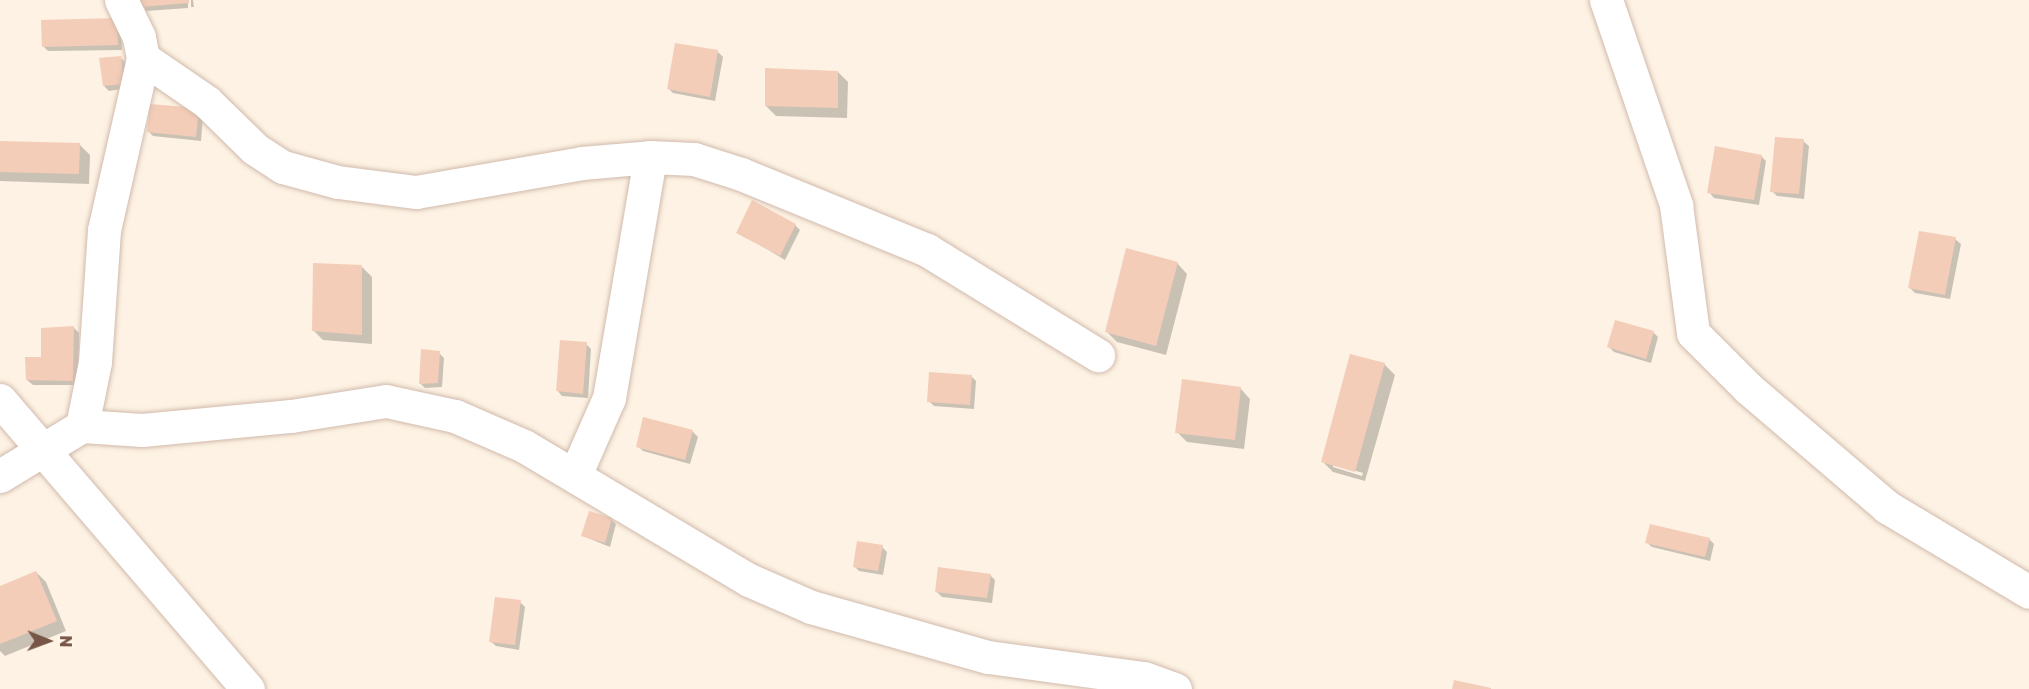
<!DOCTYPE html>
<style>
body{margin:0}
#map{position:relative;width:2029px;height:689px;overflow:hidden;background:#fdf2e3;font-family:"Golos Text",sans-serif}
div>[style]{position:absolute}
[style*='--x']{left:calc(var(--x)*1px);top:calc(var(--y)*1px);width:calc(var(--w)*1px);rotate:calc(var(--a)*1deg)}
.shadow>*{inset:0;background:#0003}
.building>*{inset:0;background:#f4cdb9}
.roads{filter:drop-shadow(0 0 2px #d1baac) drop-shadow(0 0 2px #d1baac)}
.minor>*{height:33px;margin:-16.5px;padding:0 16.5px;transform-origin:16.5px;border-radius:16.5px;background:#fff}
.tertiary>*{height:33px;margin:-16.5px;padding:0 16.5px;transform-origin:16.5px;border-radius:16.5px;background:#fff}
span{translate:-50% -50%;white-space:nowrap;text-align:center;line-height:1.15;-webkit-text-stroke:6px #fff6ea;paint-order:stroke}
.north{position:absolute;left:18px;top:611px;width:60px;height:60px;-webkit-text-stroke:4px #fff6ea;paint-order:stroke;rotate:91deg;font-size:16px;font-weight:700;line-height:24px;text-align:center;color:#775648}
.north::after{content:'';display:block;margin:auto;width:21px;height:27px;background:#775648;clip-path:polygon(50% 0,100% 100%,50% 72%,0 100%)}
</style>
<div id="map">
<div class="shadow">
<i style="clip-path:polygon(141px 0,188px 0,188px 8px,146px 11px)"></i>
<i style="clip-path:polygon(191px 0,193px 0,194px 7px,191px 7px)"></i>
<i style="clip-path:polygon(121px 25px,122px 50px,48px 51px,43px 46px)"></i>
<i style="clip-path:polygon(718px 52px,723px 57px,715px 101px,673px 93px,668px 88px)"></i>
<i style="clip-path:polygon(120px 57px,125px 62px,128px 88px,109px 91px,104px 86px)"></i>
<i style="clip-path:polygon(838px 72px,848px 82px,847px 118px,776px 116px,766px 106px)"></i>
<i style="clip-path:polygon(151px 105px,203px 115px,201px 141px,153px 136px,148px 131px)"></i>
<i style="clip-path:polygon(1803px 141px,1809px 146px,1804px 199px,1777px 196px,1772px 191px)"></i>
<i style="clip-path:polygon(0 142px,80px 145px,90px 155px,89px 184px,0 181px)"></i>
<i style="clip-path:polygon(1761px 156px,1766px 161px,1759px 205px,1714px 198px,1709px 192px)"></i>
<i style="clip-path:polygon(795px 225px,800px 230px,785px 260px,738px 232px)"></i>
<i style="clip-path:polygon(1955px 239px,1961px 244px,1950px 299px,1915px 293px,1910px 288px)"></i>
<i style="clip-path:polygon(1177px 263px,1187px 274px,1166px 355px,1117px 342px,1106px 331px)"></i>
<i style="clip-path:polygon(362px 267px,372px 277px,372px 344px,323px 340px,313px 330px)"></i>
<i style="clip-path:polygon(73px 327px,79px 333px,78px 385px,33px 385px,27px 380px,42px 359px)"></i>
<i style="clip-path:polygon(1653px 332px,1658px 337px,1651px 363px,1614px 352px,1609px 347px)"></i>
<i style="clip-path:polygon(586px 344px,591px 349px,588px 398px,562px 396px,557px 390px)"></i>
<i style="clip-path:polygon(439px 353px,444px 358px,442px 387px,425px 388px,420px 383px)"></i>
<i style="clip-path:polygon(evenodd,1384px 364px,1395px 375px,1365px 481px,1333px 472px,1323px 462px,1384px 364px,1333px 464px,1363px 473px,1362px 476px,1333px 467px,1333px 464px)"></i>
<i style="clip-path:polygon(971px 376px,976px 381px,974px 409px,934px 406px,929px 401px)"></i>
<i style="clip-path:polygon(1240px 388px,1250px 399px,1244px 449px,1187px 442px,1177px 432px)"></i>
<i style="clip-path:polygon(645px 419px,693px 432px,698px 437px,690px 464px,643px 451px,638px 446px)"></i>
<i style="clip-path:polygon(611px 519px,616px 524px,610px 547px,583px 536px)"></i>
<i style="clip-path:polygon(1709px 539px,1714px 544px,1710px 561px,1652px 547px,1646px 542px)"></i>
<i style="clip-path:polygon(882px 547px,887px 552px,883px 575px,859px 571px,854px 566px)"></i>
<i style="clip-path:polygon(36px 572px,46px 582px,66px 631px,5px 656px,0 651px,0 587px)"></i>
<i style="clip-path:polygon(990px 575px,995px 580px,992px 603px,942px 597px,937px 592px)"></i>
<i style="clip-path:polygon(520px 602px,525px 607px,519px 650px,496px 646px,490px 641px)"></i>
</div>
<div class="building">
<i style="clip-path:polygon(139px 0,189px 0,189px 3px,140px 7px)"></i>
<i style="clip-path:polygon(117px 18px,118px 45px,42px 47px,41px 20px)"></i>
<i style="clip-path:polygon(675px 43px,718px 50px,710px 97px,667px 89px)"></i>
<i style="clip-path:polygon(121px 56px,124px 84px,103px 86px,99px 58px)"></i>
<i style="clip-path:polygon(765px 68px,838px 71px,838px 108px,765px 106px)"></i>
<i style="clip-path:polygon(150px 104px,199px 108px,196px 137px,147px 132px)"></i>
<i style="clip-path:polygon(1775px 137px,1804px 139px,1799px 194px,1770px 192px)"></i>
<i style="clip-path:polygon(0 141px,80px 143px,79px 174px,0 172px)"></i>
<i style="clip-path:polygon(1715px 146px,1762px 155px,1754px 200px,1707px 193px)"></i>
<i style="clip-path:polygon(752px 200px,796px 224px,780px 256px,736px 233px)"></i>
<i style="clip-path:polygon(1919px 231px,1956px 237px,1945px 295px,1908px 288px)"></i>
<i style="clip-path:polygon(1126px 248px,1178px 262px,1156px 346px,1105px 332px)"></i>
<i style="clip-path:polygon(313px 263px,362px 265px,362px 335px,312px 331px)"></i>
<i style="clip-path:polygon(1615px 320px,1654px 331px,1646px 359px,1607px 347px)"></i>
<i style="clip-path:polygon(74px 326px,73px 381px,26px 380px,25px 357px,41px 357px,41px 328px)"></i>
<i style="clip-path:polygon(560px 340px,587px 342px,583px 394px,556px 391px)"></i>
<i style="clip-path:polygon(421px 349px,440px 351px,438px 383px,419px 384px)"></i>
<i style="clip-path:polygon(1350px 354px,1385px 363px,1355px 472px,1321px 462px)"></i>
<i style="clip-path:polygon(929px 372px,972px 375px,970px 405px,927px 402px)"></i>
<i style="clip-path:polygon(1182px 379px,1241px 387px,1235px 440px,1175px 433px)"></i>
<i style="clip-path:polygon(643px 417px,693px 430px,685px 460px,636px 447px)"></i>
<i style="clip-path:polygon(589px 511px,612px 518px,605px 543px,581px 536px)"></i>
<i style="clip-path:polygon(1650px 524px,1710px 538px,1705px 557px,1645px 543px)"></i>
<i style="clip-path:polygon(857px 541px,883px 545px,878px 571px,853px 567px)"></i>
<i style="clip-path:polygon(938px 567px,991px 574px,987px 598px,935px 592px)"></i>
<i style="clip-path:polygon(36px 571px,57px 621px,0 644px,0 586px)"></i>
<i style="clip-path:polygon(495px 597px,521px 600px,515px 645px,489px 642px)"></i>
<i style="clip-path:polygon(1454px 680px,1491px 688px,1491px 689px,1452px 689px)"></i>
</div>
<div class="roads">
<div class="minor">
<i style="--x:1606;--y:0;--w:217;--a:71.1"></i>
<i style="--x:1676;--y:205;--w:129;--a:82.4"></i>
<i style="--x:1693;--y:333;--w:79;--a:45"></i>
<i style="--x:1749;--y:389;--w:182;--a:40.5"></i>
<i style="--x:1887;--y:507;--w:165;--a:30.9"></i>
<i style="--x:143;--y:58;--w:78;--a:34.5"></i>
<i style="--x:207;--y:102;--w:67;--a:44.4"></i>
<i style="--x:255;--y:149;--w:33;--a:33"></i>
<i style="--x:283;--y:167;--w:57;--a:15.3"></i>
<i style="--x:338;--y:182;--w:79;--a:7.3"></i>
<i style="--x:416;--y:192;--w:169;--a:-9.9"></i>
<i style="--x:582;--y:163;--w:68;--a:-5"></i>
<i style="--x:650;--y:157;--w:44;--a:2.6"></i>
<i style="--x:694;--y:159;--w:49;--a:17.7"></i>
<i style="--x:741;--y:174;--w:201;--a:22.2"></i>
<i style="--x:927;--y:250;--w:201;--a:31.6"></i>
<i style="--x:82;--y:426;--w:60;--a:3.8"></i>
<i style="--x:142;--y:430;--w:150;--a:-5.4"></i>
<i style="--x:291;--y:416;--w:96;--a:-9"></i>
<i style="--x:386;--y:401;--w:71;--a:12.3"></i>
<i style="--x:455;--y:416;--w:75;--a:23.5"></i>
<i style="--x:524;--y:446;--w:262;--a:30.8"></i>
<i style="--x:749;--y:580;--w:68;--a:23.5"></i>
<i style="--x:811;--y:607;--w:184;--a:15.8"></i>
<i style="--x:988;--y:657;--w:157;--a:7.7"></i>
<i style="--x:1144;--y:678;--w:33;--a:20"></i>
<i style="--x:575;--y:475;--w:84;--a:-66.2"></i>
<i style="--x:609;--y:398;--w:244;--a:-80.3"></i>
<i style="--x:0;--y:476;--w:96;--a:-31.4"></i>
<i style="--x:82;--y:426;--w:65;--a:-78.5"></i>
<i style="--x:95;--y:362;--w:132;--a:-86.1"></i>
<i style="--x:104;--y:230;--w:176;--a:-77.2"></i>
<i style="--x:143;--y:58;--w:21;--a:-101"></i>
<i style="--x:139;--y:37;--w:41;--a:-115.9"></i>
</div>
<div class="tertiary">
<i style="--x:0;--y:400;--w:381;--a:49.4"></i>
</div>
</div>
<div class="north">N</div>
</div>
